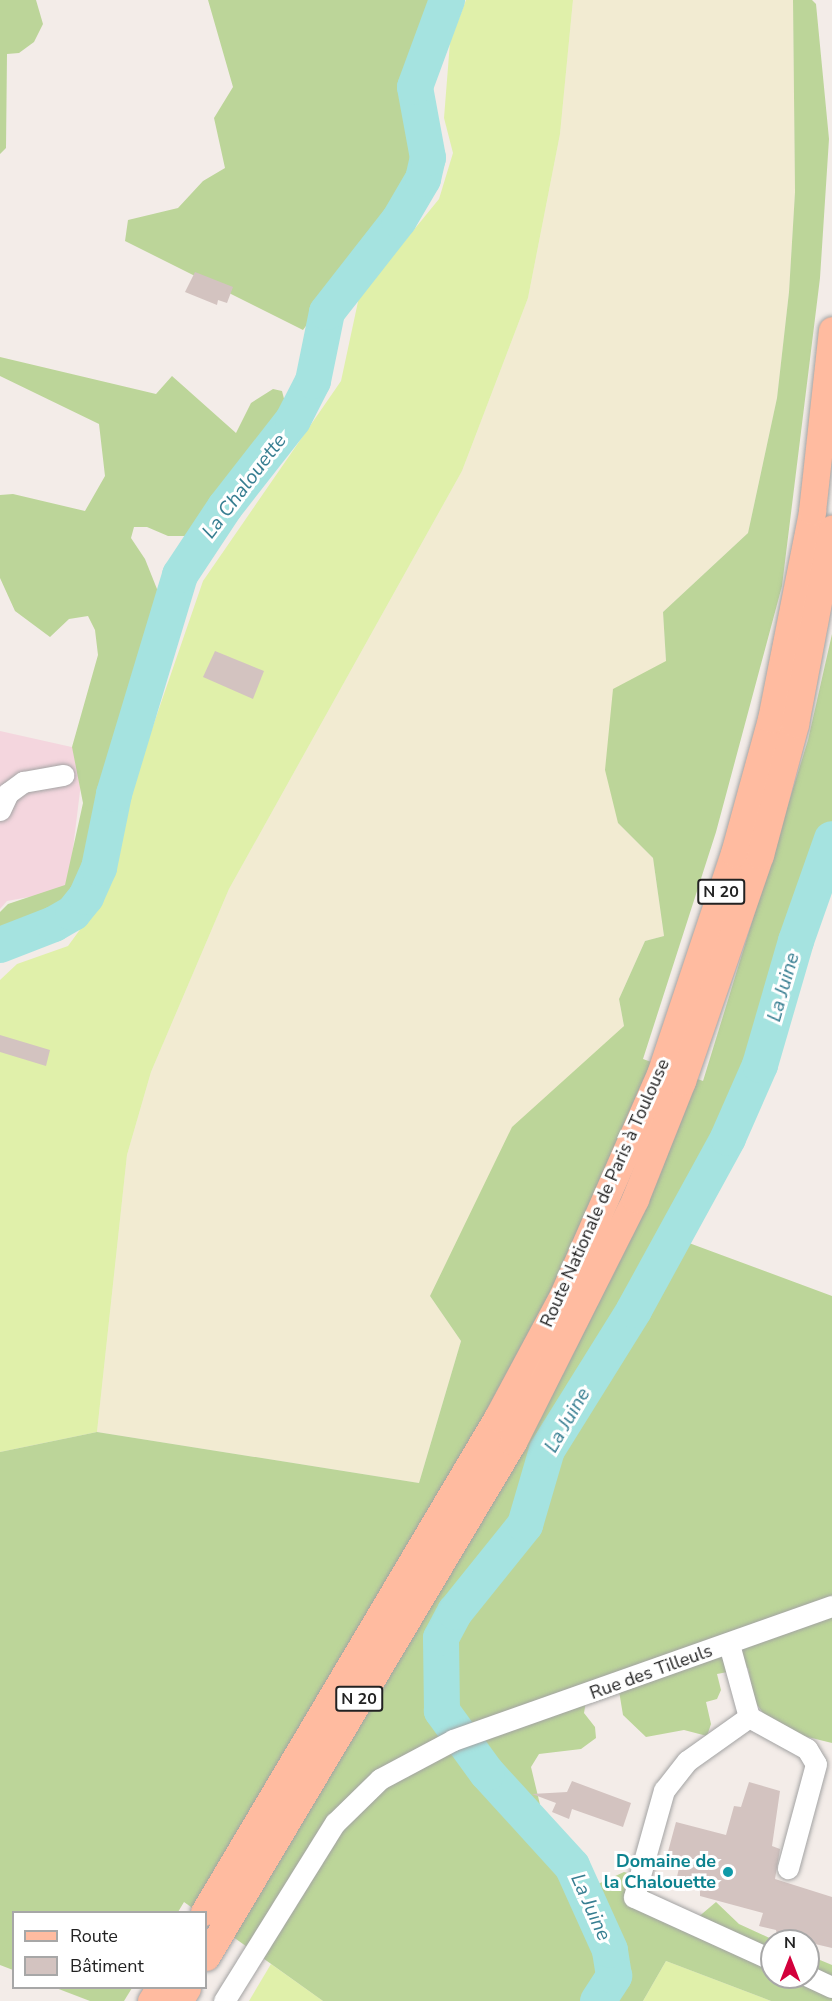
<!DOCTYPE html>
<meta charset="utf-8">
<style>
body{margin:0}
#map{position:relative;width:832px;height:2001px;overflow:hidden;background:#f3ece8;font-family:"Nunito Sans",sans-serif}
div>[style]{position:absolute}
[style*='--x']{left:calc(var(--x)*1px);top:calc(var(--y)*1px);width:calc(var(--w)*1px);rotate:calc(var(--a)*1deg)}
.commercial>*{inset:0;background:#f4d6de}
.farmland>*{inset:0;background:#f2ebd2}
.grass>*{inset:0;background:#e0f0aa}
.forest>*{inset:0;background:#bcd599}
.river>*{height:36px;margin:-18px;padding:0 18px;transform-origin:18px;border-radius:18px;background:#a5e3e0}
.building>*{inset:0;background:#d3c3c0}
.roads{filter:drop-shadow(0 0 2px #a3a3a3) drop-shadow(0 0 2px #a3a3a3)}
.minor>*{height:21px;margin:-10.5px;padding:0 10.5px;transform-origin:10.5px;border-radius:10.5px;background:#fff}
.major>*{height:27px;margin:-13.5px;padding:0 13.5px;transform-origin:13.5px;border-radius:13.5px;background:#ffbba0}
.dots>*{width:16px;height:16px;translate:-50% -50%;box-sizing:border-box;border:3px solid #fff;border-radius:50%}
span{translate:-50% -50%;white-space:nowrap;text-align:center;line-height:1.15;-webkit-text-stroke:6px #fff;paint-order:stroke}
.shield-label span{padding:2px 4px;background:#fff;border:2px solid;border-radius:4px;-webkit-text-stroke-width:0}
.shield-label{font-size:16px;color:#222;font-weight:700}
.street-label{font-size:18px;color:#222}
.culture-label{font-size:18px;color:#0d838f;font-weight:700}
.right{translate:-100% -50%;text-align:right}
.water-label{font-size:20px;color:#377e91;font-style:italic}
.legend{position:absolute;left:12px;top:1911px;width:195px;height:78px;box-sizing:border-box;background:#fff;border:2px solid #a7a7a7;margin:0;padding:8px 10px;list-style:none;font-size:18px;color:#222}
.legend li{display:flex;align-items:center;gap:12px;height:30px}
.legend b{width:30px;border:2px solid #a7a7a7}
.north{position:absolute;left:760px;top:1929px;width:60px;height:60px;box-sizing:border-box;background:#fff;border:2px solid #a7a7a7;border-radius:50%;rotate:0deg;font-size:16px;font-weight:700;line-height:24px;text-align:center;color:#222}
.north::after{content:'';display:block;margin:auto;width:21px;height:27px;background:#d3003c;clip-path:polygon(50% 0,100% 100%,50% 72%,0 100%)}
</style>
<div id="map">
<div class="commercial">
<i style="clip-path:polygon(0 731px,85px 750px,68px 890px,7px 901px,0 909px)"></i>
</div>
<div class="farmland">
<i style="clip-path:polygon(573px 0,793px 0,795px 192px,789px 292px,777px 398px,748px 533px,663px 612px,666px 661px,618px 823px,653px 858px,664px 936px,645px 941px,619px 999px,624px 1026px,462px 1232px,430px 1296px,461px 1341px,419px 1483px,97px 1432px,127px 1155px,151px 1072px,229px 889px,462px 471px,528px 298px,560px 134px)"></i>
</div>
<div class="grass">
<i style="clip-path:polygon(466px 0,573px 0,560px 134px,528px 298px,462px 471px,229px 889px,151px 1072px,127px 1155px,97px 1432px,0 1452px,0 980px,17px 964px,68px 946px,106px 894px,123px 813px,203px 581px,341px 381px,359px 297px,439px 199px,453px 153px,444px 118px,450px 42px)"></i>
<i style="clip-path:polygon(666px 1961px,771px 2001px,643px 2001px)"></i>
<i style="clip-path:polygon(271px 1964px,323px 2001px,249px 2001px)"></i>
</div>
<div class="forest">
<i style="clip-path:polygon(0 0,36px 0,43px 24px,34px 42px,19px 53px,7px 54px,6px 148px,0 154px)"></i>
<i style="clip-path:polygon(208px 0,433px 0,410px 80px,416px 163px,410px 187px,303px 330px,125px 241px,128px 220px,178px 208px,203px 181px,225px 168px,214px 118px,233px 87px)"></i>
<i style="clip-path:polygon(793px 0,812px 0,816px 4px,829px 139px,820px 278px,782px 586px,716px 832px,643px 1059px,703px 1081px,808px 740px,832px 634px,832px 878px,756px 1100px,689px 1243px,832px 1296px,832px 1743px,775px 1729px,755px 1702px,748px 1668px,717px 1674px,721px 1690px,717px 1699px,706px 1702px,711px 1724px,707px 1736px,684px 1730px,646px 1737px,623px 1715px,619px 1691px,586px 1701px,584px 1713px,595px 1727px,596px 1738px,581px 1749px,539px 1754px,531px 1767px,542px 1813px,562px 1846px,598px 1884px,624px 1872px,635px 1875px,647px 1885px,652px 1898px,696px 1919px,716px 1902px,739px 1924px,776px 1941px,772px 1941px,772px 1977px,808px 1977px,808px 1955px,832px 1965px,832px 2001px,771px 2001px,666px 1961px,643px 2001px,323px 2001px,184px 1902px,178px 1912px,14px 1912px,13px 1970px,0 1965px,0 1452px,97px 1432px,419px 1483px,461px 1341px,430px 1296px,512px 1127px,624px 1026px,619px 999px,645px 941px,664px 936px,653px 858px,618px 823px,605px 770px,613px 689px,666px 661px,663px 612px,748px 533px,777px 398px,789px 292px,795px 192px)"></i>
<i style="clip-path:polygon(0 357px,156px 394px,172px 376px,236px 433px,251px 403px,273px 389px,282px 391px,289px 418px,262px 451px,242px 462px,190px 536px,168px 536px,147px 527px,134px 527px,131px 538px,145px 559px,161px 599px,116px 748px,78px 898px,61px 915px,0 942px,0 912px,8px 904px,65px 885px,83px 803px,72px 747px,98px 655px,95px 630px,88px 616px,69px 619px,50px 637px,15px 611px,0 578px,0 495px,13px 494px,85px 511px,105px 476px,99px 424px,0 376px)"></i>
<i style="clip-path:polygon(56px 1988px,132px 1988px,124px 2001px,90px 2001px)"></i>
</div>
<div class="river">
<i style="--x:0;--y:945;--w:58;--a:-21.3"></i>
<i style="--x:54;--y:924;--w:22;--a:-30"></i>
<i style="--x:73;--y:913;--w:21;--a:-51"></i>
<i style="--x:86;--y:897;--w:32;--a:-66"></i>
<i style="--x:99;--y:868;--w:76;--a:-78.5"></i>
<i style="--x:114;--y:794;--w:229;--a:-73.2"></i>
<i style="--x:180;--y:575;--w:82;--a:-56.5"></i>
<i style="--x:225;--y:507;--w:110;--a:-52"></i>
<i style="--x:293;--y:420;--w:44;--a:-62.9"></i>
<i style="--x:313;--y:381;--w:70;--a:-78.5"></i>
<i style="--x:327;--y:312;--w:117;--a:-52"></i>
<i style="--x:399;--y:220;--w:48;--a:-59.7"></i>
<i style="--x:423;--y:179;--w:22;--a:-77"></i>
<i style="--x:428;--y:158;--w:72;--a:-100.4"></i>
<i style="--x:415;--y:87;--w:93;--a:-69.8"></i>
<i style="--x:598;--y:2001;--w:30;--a:-57"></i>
<i style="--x:614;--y:1976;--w:26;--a:-99"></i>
<i style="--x:610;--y:1950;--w:92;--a:-114.3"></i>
<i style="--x:572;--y:1866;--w:126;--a:-132.4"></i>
<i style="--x:487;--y:1773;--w:77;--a:-126"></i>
<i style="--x:442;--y:1711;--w:73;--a:-90.8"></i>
<i style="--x:441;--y:1638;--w:30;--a:-62"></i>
<i style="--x:455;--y:1612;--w:112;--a:-51.2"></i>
<i style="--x:525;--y:1525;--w:78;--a:-73.7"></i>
<i style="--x:547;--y:1450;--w:165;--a:-58.1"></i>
<i style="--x:634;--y:1310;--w:196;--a:-61.3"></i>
<i style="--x:728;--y:1138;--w:80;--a:-66.3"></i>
<i style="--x:760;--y:1065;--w:129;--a:-73.8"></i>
<i style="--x:796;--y:941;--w:108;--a:-70.6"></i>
</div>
<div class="building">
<i style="clip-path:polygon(195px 272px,233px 287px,227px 303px,218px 300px,217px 305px,185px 292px)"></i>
<i style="clip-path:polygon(215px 651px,264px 671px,253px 699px,203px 677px)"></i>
<i style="clip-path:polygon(0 1035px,50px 1050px,46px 1066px,0 1052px)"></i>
<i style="clip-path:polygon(572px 1781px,631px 1803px,623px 1827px,572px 1809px,569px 1819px,552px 1812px,556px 1803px,532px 1794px,567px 1792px)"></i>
<i style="clip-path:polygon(749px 1782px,780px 1791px,772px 1846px,780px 1849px,775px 1879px,832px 1897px,832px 1948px,777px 1935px,776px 1930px,759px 1926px,763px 1913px,700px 1896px,700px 1891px,675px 1885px,680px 1864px,666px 1859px,676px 1822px,726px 1835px,734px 1806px,741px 1807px)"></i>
</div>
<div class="roads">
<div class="minor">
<i style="--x:0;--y:810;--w:19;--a:-65"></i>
<i style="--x:8;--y:793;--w:19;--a:-36"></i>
<i style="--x:23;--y:782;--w:41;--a:-9.9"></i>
<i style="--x:729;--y:1644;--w:76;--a:74.7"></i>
<i style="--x:749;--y:1717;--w:76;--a:144.6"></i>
<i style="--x:687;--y:1761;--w:37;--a:128"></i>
<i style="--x:664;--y:1790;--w:111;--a:105.7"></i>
<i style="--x:634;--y:1897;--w:152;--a:24.5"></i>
<i style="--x:749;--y:1717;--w:66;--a:28.9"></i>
<i style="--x:807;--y:1749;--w:17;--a:59"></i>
<i style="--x:816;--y:1764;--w:108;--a:105.1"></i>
<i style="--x:808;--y:1976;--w:26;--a:25"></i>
<i style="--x:224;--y:2001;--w:210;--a:-58.1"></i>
<i style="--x:335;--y:1823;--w:63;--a:-44.4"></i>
<i style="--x:380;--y:1779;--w:83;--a:-28.1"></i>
<i style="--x:453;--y:1740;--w:402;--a:-19.5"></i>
</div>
<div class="major">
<i style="--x:204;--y:1912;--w:574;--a:-59.33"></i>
<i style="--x:497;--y:1418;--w:137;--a:-61.8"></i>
<i style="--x:562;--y:1297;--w:244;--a:-66.3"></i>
<i style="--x:660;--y:1074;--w:233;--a:-71.5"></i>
<i style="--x:734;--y:853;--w:139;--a:-74.6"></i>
<i style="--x:771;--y:719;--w:212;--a:-78.8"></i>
<i style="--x:812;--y:511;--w:182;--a:-83.7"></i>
<i style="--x:206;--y:1957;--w:600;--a:-59.2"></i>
<i style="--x:513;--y:1442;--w:272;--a:-63.3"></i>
<i style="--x:635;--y:1199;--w:127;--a:-68.3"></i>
<i style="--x:682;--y:1081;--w:239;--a:-71"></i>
<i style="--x:760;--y:855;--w:136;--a:-75"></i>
<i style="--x:795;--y:724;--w:199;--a:-79.3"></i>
<i style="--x:151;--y:2001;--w:15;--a:-58"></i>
<i style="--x:179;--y:2001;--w:15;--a:-58"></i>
</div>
</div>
<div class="dots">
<i style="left:728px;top:1872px;background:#0f9aa8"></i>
</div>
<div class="shield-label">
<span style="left:721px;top:892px">N 20</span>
<span style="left:359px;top:1699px">N 20</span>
</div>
<div class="street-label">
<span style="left:605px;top:1193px;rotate:-66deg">Route Nationale de Paris à Toulouse</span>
<span style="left:651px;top:1672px;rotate:-20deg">Rue des Tilleuls</span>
</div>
<div class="culture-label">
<span class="right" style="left:716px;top:1872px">Domaine de<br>la Chalouette</span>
</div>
<div class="water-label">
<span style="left:244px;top:486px;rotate:-53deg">La Chalouette</span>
<span style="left:783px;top:987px;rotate:-74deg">La Juine</span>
<span style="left:567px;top:1420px;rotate:-60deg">La Juine</span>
<span style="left:591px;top:1907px;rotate:66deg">La Juine</span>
</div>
<ul class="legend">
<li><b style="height:8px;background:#ffbba0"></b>Route</li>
<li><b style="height:16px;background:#d3c3c0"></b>Bâtiment</li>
</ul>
<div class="north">N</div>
</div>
